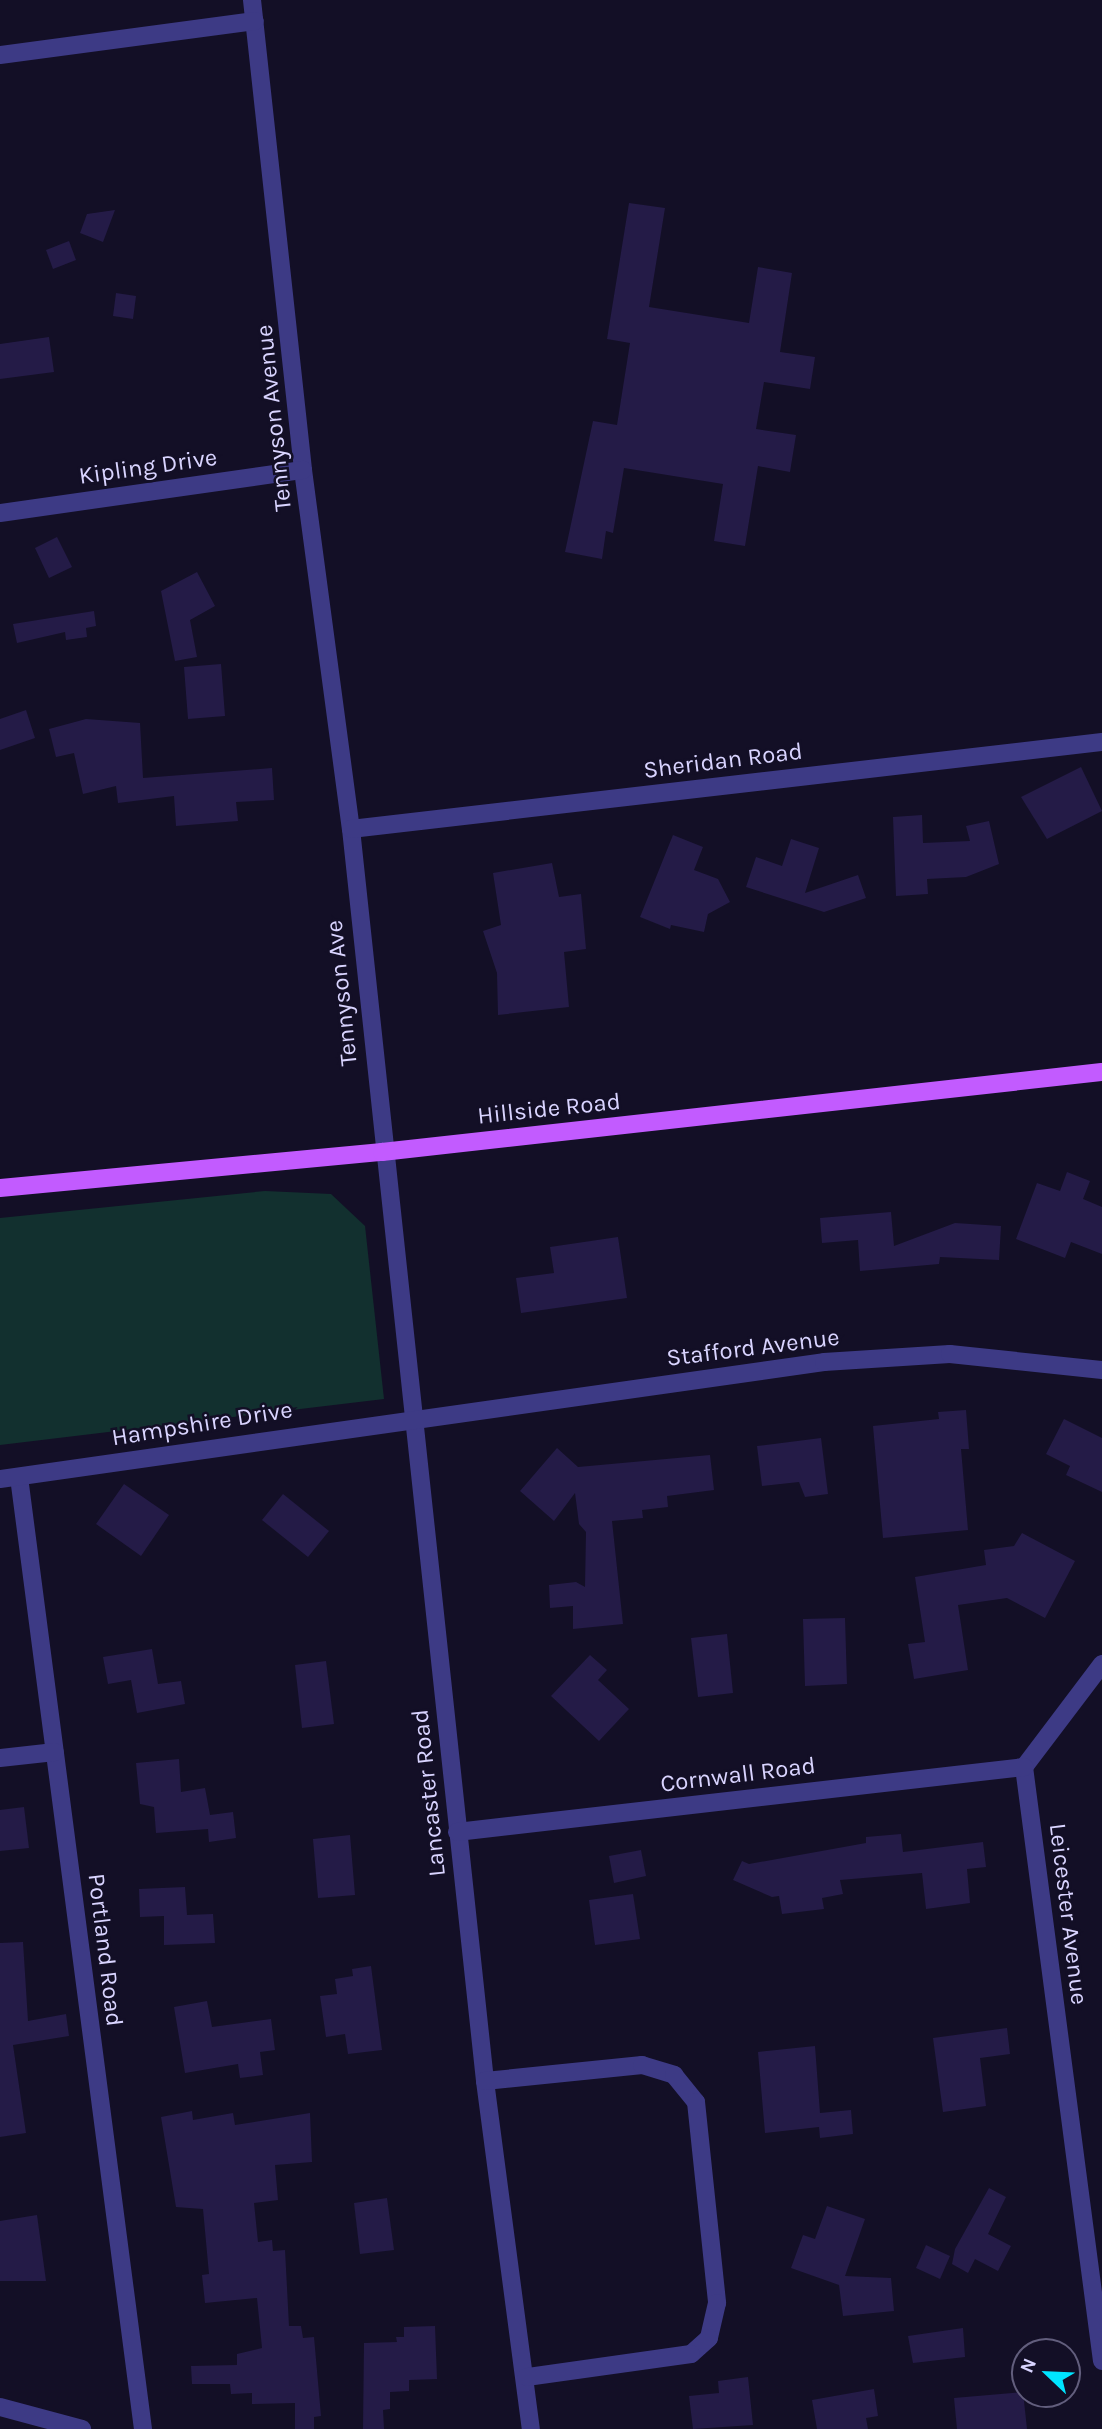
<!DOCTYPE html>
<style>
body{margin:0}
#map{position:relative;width:1102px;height:2429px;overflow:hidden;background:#130f26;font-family:Karla,sans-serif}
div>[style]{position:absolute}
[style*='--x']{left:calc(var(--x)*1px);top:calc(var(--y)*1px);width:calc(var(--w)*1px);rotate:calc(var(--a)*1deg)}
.green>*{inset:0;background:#12302f}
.building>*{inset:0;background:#241b47}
.minor>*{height:18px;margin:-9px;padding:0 9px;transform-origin:9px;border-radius:9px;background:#3d3a85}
.major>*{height:18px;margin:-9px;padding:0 9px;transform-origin:9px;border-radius:9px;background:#c25bff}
span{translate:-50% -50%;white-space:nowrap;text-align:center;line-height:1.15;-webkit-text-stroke:5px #130f26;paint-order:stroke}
.street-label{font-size:24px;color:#d9d4ff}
.north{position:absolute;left:1011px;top:2338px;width:70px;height:70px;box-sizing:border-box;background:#130f26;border:2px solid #625e7d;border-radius:50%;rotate:293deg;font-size:19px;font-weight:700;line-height:28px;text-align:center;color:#d9d4ff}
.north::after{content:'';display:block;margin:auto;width:24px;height:32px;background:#00e5ff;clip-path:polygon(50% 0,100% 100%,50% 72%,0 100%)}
</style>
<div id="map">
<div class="green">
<i style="clip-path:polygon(265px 1191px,331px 1194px,365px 1226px,384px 1399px,0 1445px,0 1218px)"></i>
</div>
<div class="building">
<i style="clip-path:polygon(629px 203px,665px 208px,649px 307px,749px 323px,758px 267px,792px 273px,780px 352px,815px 357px,810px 389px,764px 382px,756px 429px,796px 435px,790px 472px,758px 466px,745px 546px,714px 541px,723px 484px,624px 468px,613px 533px,606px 531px,602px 559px,565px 552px,593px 421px,617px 425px,630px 343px,607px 339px)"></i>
<i style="clip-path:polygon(115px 210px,103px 242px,80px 233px,87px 214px)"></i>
<i style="clip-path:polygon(69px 241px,76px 260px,53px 269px,46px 250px)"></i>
<i style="clip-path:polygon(116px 293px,136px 296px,133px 319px,113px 316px)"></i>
<i style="clip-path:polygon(49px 337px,54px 372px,0 379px,0 344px)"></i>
<i style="clip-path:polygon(57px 537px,72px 567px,49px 578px,35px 548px)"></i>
<i style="clip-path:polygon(197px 572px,215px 606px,190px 620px,197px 657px,175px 661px,161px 591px)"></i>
<i style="clip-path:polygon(94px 611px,96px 626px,86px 628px,87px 637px,66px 640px,65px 632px,17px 643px,13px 624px)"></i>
<i style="clip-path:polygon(221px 664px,225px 716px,188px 719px,184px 667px)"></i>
<i style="clip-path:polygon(26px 710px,35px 738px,0 750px,0 719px)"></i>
<i style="clip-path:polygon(86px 719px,140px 723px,143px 778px,272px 768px,274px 800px,236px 802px,238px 821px,176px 826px,174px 796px,118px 803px,116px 786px,83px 794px,74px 753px,56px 757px,49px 729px)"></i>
<i style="clip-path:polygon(1081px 767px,1102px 811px,1047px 839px,1021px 797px)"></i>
<i style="clip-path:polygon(922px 815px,923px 843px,970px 841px,966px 826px,989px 821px,999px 864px,966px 877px,927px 879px,928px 894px,896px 896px,893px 817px)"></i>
<i style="clip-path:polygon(673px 835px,703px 847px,694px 870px,718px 879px,730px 902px,708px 914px,704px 932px,671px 925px,670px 929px,640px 917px)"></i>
<i style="clip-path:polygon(791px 839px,819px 848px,805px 893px,858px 875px,866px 898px,824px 912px,746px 887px,756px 857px,782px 866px)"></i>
<i style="clip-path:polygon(552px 863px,559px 897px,581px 894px,586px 949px,564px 952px,569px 1007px,498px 1015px,497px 973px,483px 931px,501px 925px,493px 873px)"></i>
<i style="clip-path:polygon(1067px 1172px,1090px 1181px,1083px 1199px,1102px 1207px,1102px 1254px,1071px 1242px,1065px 1258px,1016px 1239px,1037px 1183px,1060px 1191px)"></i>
<i style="clip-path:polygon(891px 1212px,894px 1246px,955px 1223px,1001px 1226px,999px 1260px,940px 1257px,939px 1264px,860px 1271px,858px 1240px,822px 1243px,820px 1218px)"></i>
<i style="clip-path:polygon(618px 1237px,627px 1298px,521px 1313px,516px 1278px,554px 1273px,550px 1247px)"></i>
<i style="clip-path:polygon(966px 1410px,969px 1449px,961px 1449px,968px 1530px,883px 1538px,873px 1426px,939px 1419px,938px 1412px)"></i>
<i style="clip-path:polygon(1064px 1419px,1102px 1438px,1102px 1492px,1066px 1475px,1070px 1466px,1046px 1454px)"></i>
<i style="clip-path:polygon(821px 1438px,828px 1494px,805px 1497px,799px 1482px,762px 1486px,757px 1446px)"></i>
<i style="clip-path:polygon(557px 1448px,578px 1467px,710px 1455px,714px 1490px,667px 1496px,668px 1507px,642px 1510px,643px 1518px,612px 1521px,623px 1624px,573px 1629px,573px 1606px,550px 1608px,549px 1585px,576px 1582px,585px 1587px,586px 1532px,579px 1524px,575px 1493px,554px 1521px,520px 1491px)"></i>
<i style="clip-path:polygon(124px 1484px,169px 1515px,141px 1556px,96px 1524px)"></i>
<i style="clip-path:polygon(283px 1494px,329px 1531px,308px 1557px,262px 1520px)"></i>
<i style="clip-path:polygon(1022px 1533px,1075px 1561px,1045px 1618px,1007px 1598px,958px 1605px,968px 1670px,914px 1679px,908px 1644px,925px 1642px,915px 1577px,986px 1565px,984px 1550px,1014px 1546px)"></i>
<i style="clip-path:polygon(845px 1618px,847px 1684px,805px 1686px,803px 1619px)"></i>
<i style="clip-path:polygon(727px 1634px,733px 1693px,698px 1697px,691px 1638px)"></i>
<i style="clip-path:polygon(152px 1649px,158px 1684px,181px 1681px,185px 1704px,137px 1713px,131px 1680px,108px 1684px,103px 1657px)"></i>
<i style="clip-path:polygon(590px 1655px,607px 1670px,598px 1680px,629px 1709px,599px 1741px,551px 1696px)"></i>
<i style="clip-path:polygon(326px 1661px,334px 1724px,302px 1728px,295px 1665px)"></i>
<i style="clip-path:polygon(179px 1759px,181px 1792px,205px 1788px,210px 1815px,233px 1812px,236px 1838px,209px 1842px,208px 1829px,156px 1833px,154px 1807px,140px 1804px,136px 1763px)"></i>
<i style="clip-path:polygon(24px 1807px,29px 1848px,0 1851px,0 1810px)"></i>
<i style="clip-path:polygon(901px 1834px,903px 1852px,983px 1842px,986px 1867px,967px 1869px,970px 1903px,926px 1909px,922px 1873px,840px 1880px,843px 1894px,822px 1898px,824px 1909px,782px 1914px,779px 1896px,772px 1897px,733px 1880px,742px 1861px,749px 1864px,866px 1843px,866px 1837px)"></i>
<i style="clip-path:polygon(350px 1835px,355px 1895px,318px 1898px,313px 1839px)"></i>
<i style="clip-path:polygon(641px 1850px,646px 1876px,614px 1883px,609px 1856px)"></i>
<i style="clip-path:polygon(185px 1887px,187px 1915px,213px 1914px,215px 1943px,164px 1945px,164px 1916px,140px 1917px,139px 1889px)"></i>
<i style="clip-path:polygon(633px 1894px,640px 1939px,595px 1945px,589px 1900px)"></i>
<i style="clip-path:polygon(23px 1942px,28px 2021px,66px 2014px,69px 2036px,13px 2045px,26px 2133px,0 2137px,0 1943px)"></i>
<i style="clip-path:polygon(371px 1966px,382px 2050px,348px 2054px,345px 2034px,326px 2037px,320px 1996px,337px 1994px,335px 1979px,353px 1976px,352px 1969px)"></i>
<i style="clip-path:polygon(207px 2001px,212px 2027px,271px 2019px,275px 2050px,260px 2052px,263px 2075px,240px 2078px,238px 2064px,185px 2073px,174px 2007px)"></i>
<i style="clip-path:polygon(1007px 2028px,1010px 2054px,980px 2058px,986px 2106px,943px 2112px,933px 2038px)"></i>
<i style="clip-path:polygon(815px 2046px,820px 2113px,851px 2110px,853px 2134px,820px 2138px,819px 2127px,765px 2133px,758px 2052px)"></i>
<i style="clip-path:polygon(192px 2111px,193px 2120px,233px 2113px,235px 2125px,310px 2113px,312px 2162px,275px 2165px,278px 2200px,254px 2203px,258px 2242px,272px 2240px,273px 2251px,285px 2250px,289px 2326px,301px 2326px,303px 2338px,314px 2337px,321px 2416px,314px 2417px,314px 2429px,295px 2429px,295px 2403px,252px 2404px,252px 2393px,231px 2394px,230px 2384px,192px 2384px,191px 2366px,237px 2365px,237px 2354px,262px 2348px,257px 2298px,205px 2303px,202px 2275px,209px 2274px,203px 2209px,176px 2207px,161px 2117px)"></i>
<i style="clip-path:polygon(989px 2188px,1006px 2197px,988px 2234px,1011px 2246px,998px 2271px,975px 2259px,968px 2273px,952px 2264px,955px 2249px)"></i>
<i style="clip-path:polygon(387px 2198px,394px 2250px,360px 2254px,354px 2203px)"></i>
<i style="clip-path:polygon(827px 2206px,865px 2219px,845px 2276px,891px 2278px,894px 2311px,843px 2316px,839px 2285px,791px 2268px,803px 2235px,815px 2239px)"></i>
<i style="clip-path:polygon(37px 2215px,46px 2281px,0 2281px,0 2221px)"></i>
<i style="clip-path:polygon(926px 2245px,950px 2256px,940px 2279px,916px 2268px)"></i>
<i style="clip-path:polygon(435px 2326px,437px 2379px,409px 2380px,409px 2391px,390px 2392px,390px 2409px,383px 2410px,384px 2429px,363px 2429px,364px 2343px,397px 2342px,396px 2337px,404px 2337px,404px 2327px)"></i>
<i style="clip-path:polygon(963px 2328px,965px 2357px,913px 2363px,908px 2336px)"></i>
<i style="clip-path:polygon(748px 2377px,753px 2425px,693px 2429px,689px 2396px,719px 2393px,718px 2381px)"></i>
<i style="clip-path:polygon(874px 2389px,878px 2416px,866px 2418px,868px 2429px,817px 2429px,812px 2400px)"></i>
<i style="clip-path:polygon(1023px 2392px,1027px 2429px,957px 2429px,954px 2398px)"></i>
</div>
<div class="minor">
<i style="--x:252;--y:0;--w:473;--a:83.8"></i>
<i style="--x:303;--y:470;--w:362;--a:82.4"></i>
<i style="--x:351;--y:829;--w:1259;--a:83.89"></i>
<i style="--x:485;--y:2081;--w:351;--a:82.5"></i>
<i style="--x:0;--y:55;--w:257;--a:-7.6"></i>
<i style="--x:0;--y:513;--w:306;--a:-8.1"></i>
<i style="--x:351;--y:829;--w:756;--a:-6.61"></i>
<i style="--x:19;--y:1477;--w:960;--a:82.58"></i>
<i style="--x:0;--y:1479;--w:832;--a:-8.08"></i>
<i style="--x:824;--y:1362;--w:126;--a:-3.6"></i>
<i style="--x:950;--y:1354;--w:153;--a:6"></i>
<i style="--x:1102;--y:1664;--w:129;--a:127.1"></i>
<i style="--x:1024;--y:1767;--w:599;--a:82.52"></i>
<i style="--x:0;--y:1758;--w:55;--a:-6.2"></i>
<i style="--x:457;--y:1832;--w:571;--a:-6.54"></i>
<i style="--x:485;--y:2081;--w:158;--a:-5.8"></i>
<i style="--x:642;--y:2065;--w:34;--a:17"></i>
<i style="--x:674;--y:2075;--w:35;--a:51"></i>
<i style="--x:696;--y:2102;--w:202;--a:84"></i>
<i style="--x:717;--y:2303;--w:36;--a:103"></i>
<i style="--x:709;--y:2338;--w:24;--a:138"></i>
<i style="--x:691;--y:2354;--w:166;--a:172"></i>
<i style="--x:0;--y:2407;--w:85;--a:15"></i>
</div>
<div class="major">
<i style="--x:0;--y:1188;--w:384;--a:-5.4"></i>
<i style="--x:382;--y:1152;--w:724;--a:-6.34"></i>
</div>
<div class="street-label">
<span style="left:274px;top:418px;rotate:-96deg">Tennyson Avenue</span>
<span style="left:148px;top:467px;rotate:-8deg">Kipling Drive</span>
<span style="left:723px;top:761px;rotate:-7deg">Sheridan Road</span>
<span style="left:342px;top:993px;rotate:-96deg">Tennyson Ave</span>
<span style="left:549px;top:1109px;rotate:-6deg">Hillside Road</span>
<span style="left:753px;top:1348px;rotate:-7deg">Stafford Avenue</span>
<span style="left:202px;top:1424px;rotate:-9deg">Hampshire Drive</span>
<span style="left:738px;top:1775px;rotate:-7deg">Cornwall Road</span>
<span style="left:429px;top:1793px;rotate:-96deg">Lancaster Road</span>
<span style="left:1068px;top:1914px;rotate:83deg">Leicester Avenue</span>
<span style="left:105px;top:1950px;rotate:83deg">Portland Road</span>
</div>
<div class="north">N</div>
</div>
